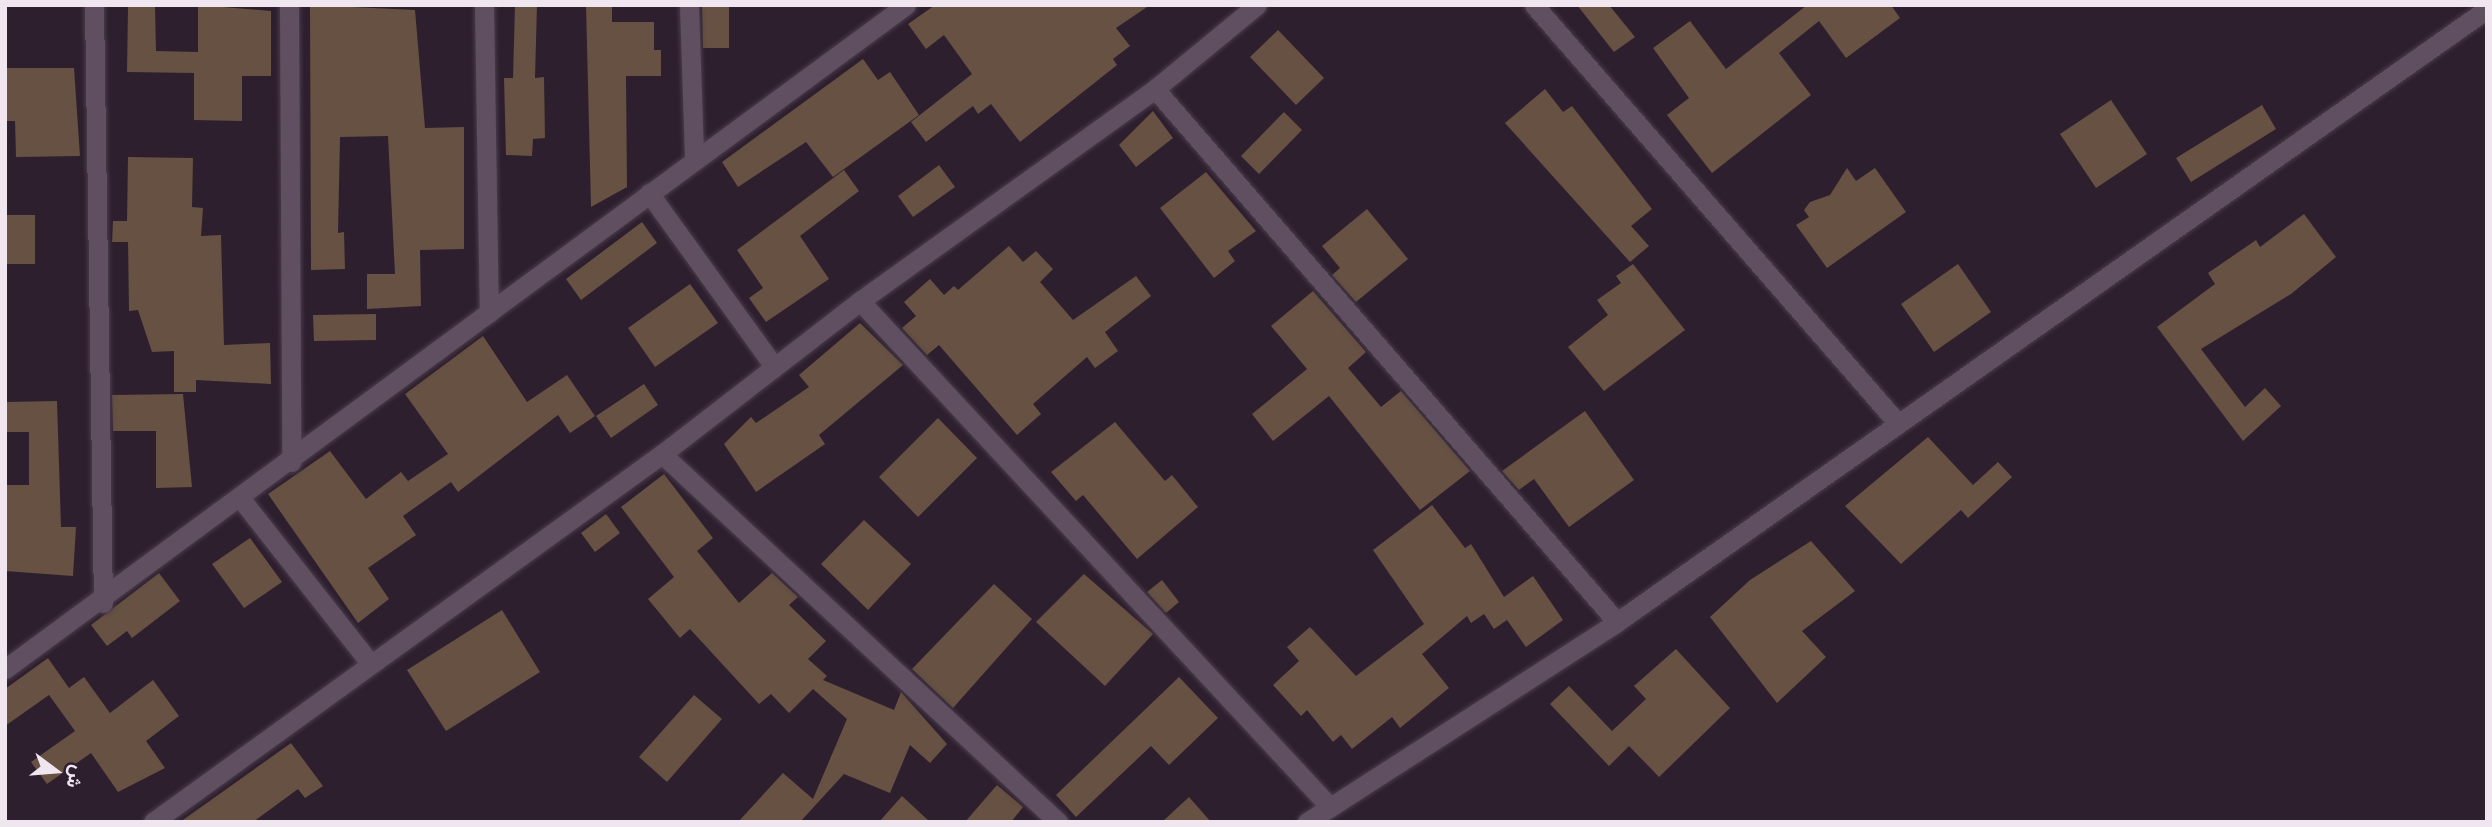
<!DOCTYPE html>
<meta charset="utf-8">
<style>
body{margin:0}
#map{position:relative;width:2492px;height:827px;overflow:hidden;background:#2e1f2f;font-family:Ubuntu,Vazirmatn,sans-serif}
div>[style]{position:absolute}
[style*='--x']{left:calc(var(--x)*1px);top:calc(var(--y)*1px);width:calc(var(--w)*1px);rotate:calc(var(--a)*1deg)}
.building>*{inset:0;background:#665143}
.roads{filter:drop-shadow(0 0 2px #4a3d4a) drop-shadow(0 0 2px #4a3d4a)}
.street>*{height:19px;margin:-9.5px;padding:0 9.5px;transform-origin:9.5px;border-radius:9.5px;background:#604f61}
span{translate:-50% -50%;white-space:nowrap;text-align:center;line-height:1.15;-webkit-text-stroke:5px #2e1f2f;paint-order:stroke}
.frame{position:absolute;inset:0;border:7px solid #f0e6f0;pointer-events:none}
.north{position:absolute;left:21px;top:736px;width:70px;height:70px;-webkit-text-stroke:5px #2e1f2f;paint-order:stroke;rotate:106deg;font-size:19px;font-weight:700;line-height:28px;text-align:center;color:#f0e6f0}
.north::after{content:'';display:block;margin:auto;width:24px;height:32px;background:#f0e6f0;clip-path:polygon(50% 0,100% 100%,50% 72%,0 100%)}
</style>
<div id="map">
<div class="building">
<i style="clip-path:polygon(155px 5px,156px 51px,198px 52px,198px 5px,271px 11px,271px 76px,242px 76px,242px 121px,194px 120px,194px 73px,127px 72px,128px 6px)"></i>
<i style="clip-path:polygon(310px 5px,415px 10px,425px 128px,464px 127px,464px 249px,420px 250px,421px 306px,367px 309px,367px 274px,395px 274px,388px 136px,340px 137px,338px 233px,344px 232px,345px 269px,311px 270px)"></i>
<i style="clip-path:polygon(515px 5px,537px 5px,535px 78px,544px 77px,545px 138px,533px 139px,532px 156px,506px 155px,504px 78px,513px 78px)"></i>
<i style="clip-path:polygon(586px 5px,612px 5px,612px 22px,654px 22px,654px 50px,661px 50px,661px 76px,626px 76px,627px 187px,591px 207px)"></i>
<i style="clip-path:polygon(702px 5px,729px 5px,729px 48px,703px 48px)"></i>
<i style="clip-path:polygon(935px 5px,1150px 5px,1116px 28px,1130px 46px,1113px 59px,1117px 65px,1020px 142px,991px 104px,978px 114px,973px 106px,926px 142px,911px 122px,972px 74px,944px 35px,926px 49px,908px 24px)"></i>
<i style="clip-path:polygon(1577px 5px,1609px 5px,1635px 37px,1614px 52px)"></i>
<i style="clip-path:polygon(1807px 5px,1891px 5px,1900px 18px,1846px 58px,1819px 21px,1779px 53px,1811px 95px,1712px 173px,1667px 115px,1689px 98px,1653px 48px,1690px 21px,1726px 69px)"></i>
<i style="clip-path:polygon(1278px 30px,1324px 78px,1296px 105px,1250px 57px)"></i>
<i style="clip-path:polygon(863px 59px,878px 80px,890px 72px,919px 115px,833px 177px,806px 142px,738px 187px,722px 162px)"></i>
<i style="clip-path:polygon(5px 68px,74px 68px,80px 156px,16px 157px,15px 121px,5px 121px)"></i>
<i style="clip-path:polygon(1545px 89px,1563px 112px,1572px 106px,1652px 209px,1631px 226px,1649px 246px,1630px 262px,1505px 123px)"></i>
<i style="clip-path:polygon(2111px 100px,2147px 154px,2096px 188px,2060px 134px)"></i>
<i style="clip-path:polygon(2262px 105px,2276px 129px,2191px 182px,2176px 158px)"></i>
<i style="clip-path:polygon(1153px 111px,1173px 138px,1136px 167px,1119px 145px)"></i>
<i style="clip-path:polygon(1284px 112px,1302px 130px,1259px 174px,1241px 156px)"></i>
<i style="clip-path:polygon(128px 157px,193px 158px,192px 207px,203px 208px,201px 236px,221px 235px,224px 345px,270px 343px,271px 384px,196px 380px,196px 392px,174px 392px,174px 351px,152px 352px,138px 310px,129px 311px,128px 242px,112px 242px,113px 221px,127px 221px)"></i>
<i style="clip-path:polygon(939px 165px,955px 187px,913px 217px,898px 196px)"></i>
<i style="clip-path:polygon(1847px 168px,1856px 181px,1875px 168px,1906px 212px,1827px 268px,1796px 225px,1809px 217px,1804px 210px,1810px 202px,1830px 195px)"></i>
<i style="clip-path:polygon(844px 170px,859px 191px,800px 236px,829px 279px,766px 322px,749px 298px,763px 288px,737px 250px)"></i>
<i style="clip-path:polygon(1206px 172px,1256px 231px,1228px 251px,1235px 261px,1214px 278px,1160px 208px)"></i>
<i style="clip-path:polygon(1367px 209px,1408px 259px,1356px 302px,1332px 275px,1340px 268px,1322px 246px)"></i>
<i style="clip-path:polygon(2304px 214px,2336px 257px,2291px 294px,2201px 349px,2245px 407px,2265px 388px,2281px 406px,2243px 441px,2157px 327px,2215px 284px,2208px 273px,2256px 240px,2260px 247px)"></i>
<i style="clip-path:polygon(5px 215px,35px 215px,35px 264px,5px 264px)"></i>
<i style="clip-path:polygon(642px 222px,657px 243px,581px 300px,566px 279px)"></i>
<i style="clip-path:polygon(1009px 246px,1023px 262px,1036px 251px,1053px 269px,1040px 282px,1073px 320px,1136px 276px,1151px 296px,1105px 332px,1118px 351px,1095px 368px,1087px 357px,1033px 404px,1041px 414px,1017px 435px,939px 345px,927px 355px,902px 328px,916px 316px,904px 302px,930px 279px,944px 295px,954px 286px,958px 290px)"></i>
<i style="clip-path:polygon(1633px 264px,1685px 330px,1604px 391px,1568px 347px,1608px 315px,1597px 300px,1621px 283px,1616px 276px)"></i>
<i style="clip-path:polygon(1958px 264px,1991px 312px,1934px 352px,1901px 304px)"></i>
<i style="clip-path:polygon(690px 284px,718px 323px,655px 367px,628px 328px)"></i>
<i style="clip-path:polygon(1313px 291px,1366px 352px,1348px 368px,1381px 407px,1401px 391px,1470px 471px,1420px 510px,1329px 396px,1273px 441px,1252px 414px,1307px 369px,1271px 326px)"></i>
<i style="clip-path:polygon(376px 314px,376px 340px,314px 341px,313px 315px)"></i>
<i style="clip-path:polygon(860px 323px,903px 365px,819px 435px,825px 444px,756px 492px,724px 444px,751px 417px,756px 423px,809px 387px,799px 375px)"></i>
<i style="clip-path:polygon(483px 336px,527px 402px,567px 375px,595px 416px,570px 433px,558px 415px,458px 492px,451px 482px,403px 516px,416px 535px,368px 568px,389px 599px,358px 623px,268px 494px,330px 451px,366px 499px,401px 472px,408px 481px,448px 454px,405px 394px)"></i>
<i style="clip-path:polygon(644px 384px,658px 405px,611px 438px,596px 416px)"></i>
<i style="clip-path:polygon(183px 394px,192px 487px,156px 488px,156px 431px,113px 431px,112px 395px)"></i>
<i style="clip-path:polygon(57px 401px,61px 527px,76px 527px,73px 576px,5px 571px,5px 485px,29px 485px,29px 432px,6px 432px,5px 402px)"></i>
<i style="clip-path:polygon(1585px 411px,1634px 480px,1569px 527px,1534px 479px,1519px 490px,1502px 471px)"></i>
<i style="clip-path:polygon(938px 418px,977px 458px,918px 517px,879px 477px)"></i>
<i style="clip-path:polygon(1115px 422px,1165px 481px,1172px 475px,1198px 507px,1137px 559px,1083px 495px,1076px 501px,1051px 472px)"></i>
<i style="clip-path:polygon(1928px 437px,1973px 485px,1998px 462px,2012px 477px,1968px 518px,1961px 510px,1901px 564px,1845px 506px)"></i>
<i style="clip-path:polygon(664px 474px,713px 538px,697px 551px,739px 603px,772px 573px,798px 597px,789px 605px,826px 641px,808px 659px,827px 676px,823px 680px,894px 710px,901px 692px,947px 744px,930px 763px,910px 745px,890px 793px,844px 774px,800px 822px,738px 822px,783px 773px,813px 799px,847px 719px,813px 689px,789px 713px,771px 694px,759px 704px,690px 629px,680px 638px,648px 599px,674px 577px,621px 507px)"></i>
<i style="clip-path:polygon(1432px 505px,1465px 548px,1471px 544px,1504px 597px,1533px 576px,1563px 620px,1526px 647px,1507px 620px,1494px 629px,1484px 614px,1471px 623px,1467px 616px,1422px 654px,1449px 688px,1400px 728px,1392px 717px,1352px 749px,1341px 735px,1333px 742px,1307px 710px,1301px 716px,1273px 685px,1299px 661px,1287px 647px,1310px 627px,1356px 676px,1424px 624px,1373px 550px)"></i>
<i style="clip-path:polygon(606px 514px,620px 533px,595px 552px,581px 533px)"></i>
<i style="clip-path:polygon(864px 520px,911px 564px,868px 610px,821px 564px)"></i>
<i style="clip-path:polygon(250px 538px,282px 582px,244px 608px,212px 564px)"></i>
<i style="clip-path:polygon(1811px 541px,1855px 591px,1802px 631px,1826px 657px,1777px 703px,1710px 617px,1750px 580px)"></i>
<i style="clip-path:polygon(159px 573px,180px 601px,132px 638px,127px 631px,107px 646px,91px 625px)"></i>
<i style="clip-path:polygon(1084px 574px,1153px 634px,1105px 686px,1036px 622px)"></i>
<i style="clip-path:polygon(1162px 580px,1179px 602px,1166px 613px,1147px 592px)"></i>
<i style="clip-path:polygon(994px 584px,1032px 619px,953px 708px,912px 669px)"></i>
<i style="clip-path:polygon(502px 610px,540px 672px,446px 731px,407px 670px)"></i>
<i style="clip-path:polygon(1676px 649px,1730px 708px,1659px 777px,1629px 746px,1609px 766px,1550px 704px,1569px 686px,1612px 731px,1646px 699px,1634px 686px)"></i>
<i style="clip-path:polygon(48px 658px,69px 688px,84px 677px,110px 713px,153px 680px,179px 716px,146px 741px,165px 768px,118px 792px,91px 753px,47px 784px,31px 762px,75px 731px,49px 695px,5px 726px,5px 689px)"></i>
<i style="clip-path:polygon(1179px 677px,1218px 718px,1169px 765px,1151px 746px,1076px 817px,1056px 795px)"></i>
<i style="clip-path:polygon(694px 695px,722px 719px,667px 782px,639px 757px)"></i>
<i style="clip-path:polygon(291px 743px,323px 786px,305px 798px,298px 789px,253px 822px,180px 822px)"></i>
<i style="clip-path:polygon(997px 785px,1023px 807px,1011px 822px,965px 822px)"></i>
<i style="clip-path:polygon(902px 796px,930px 822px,879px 822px)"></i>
<i style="clip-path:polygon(1189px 797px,1211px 822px,1162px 822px)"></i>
</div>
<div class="roads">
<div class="street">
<i style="--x:94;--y:5;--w:598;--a:89.14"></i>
<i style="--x:289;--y:5;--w:457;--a:89.7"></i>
<i style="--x:484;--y:5;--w:308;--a:89.1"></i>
<i style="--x:689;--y:5;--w:154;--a:88.1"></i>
<i style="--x:1534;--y:5;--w:550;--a:48.98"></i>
<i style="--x:1155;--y:89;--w:705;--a:49.08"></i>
<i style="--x:649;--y:193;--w:213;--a:54.2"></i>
<i style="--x:860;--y:301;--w:691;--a:47.11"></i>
<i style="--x:662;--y:454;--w:541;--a:42.9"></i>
<i style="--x:241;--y:499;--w:210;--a:51.8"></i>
<i style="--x:5;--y:669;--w:1119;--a:-36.39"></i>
<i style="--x:153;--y:822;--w:628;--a:-35.87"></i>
<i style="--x:662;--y:454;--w:250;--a:-37.7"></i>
<i style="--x:860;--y:301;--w:363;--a:-35.7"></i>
<i style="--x:1155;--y:89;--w:132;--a:-39.5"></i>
<i style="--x:1307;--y:822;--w:369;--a:-32.8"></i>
<i style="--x:1617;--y:622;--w:1064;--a:-35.17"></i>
</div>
</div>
<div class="frame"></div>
<div class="north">ش</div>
</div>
